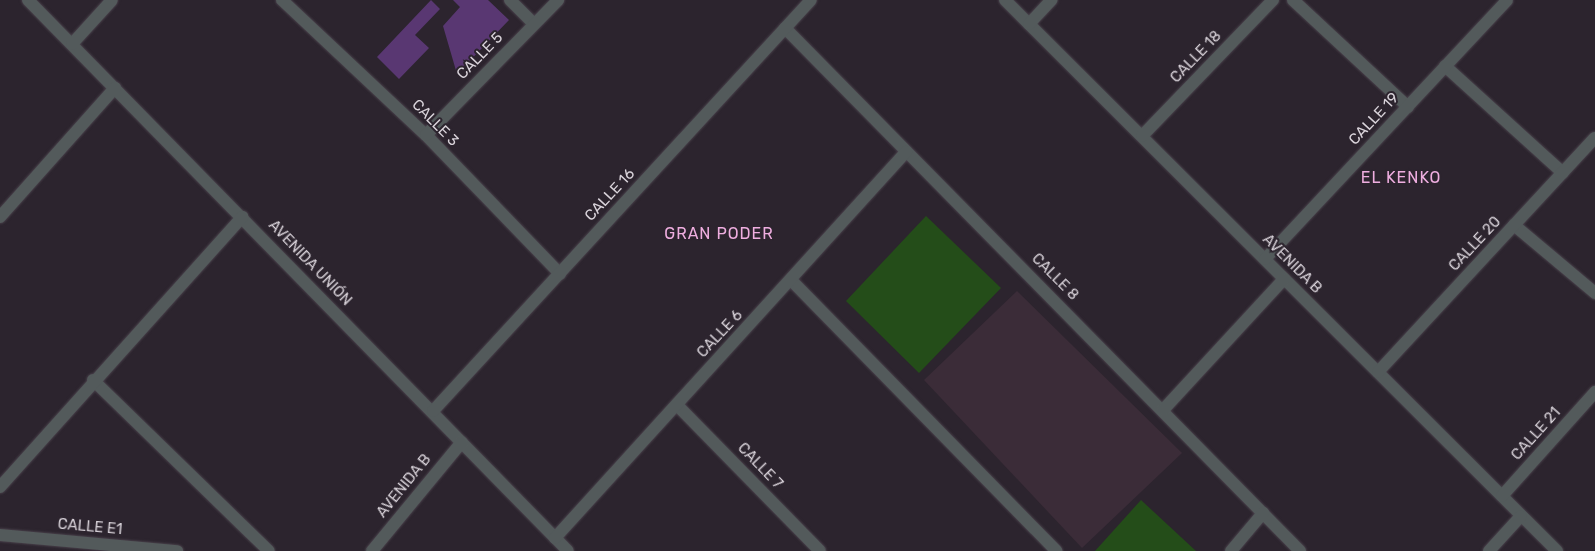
<!DOCTYPE html>
<meta charset="utf-8">
<style>
body{margin:0}
#map{position:relative;width:1595px;height:551px;overflow:hidden;background:#2c242e;font-family:Rubik,sans-serif}
div>[style]{position:absolute}
[style*='--x']{left:calc(var(--x)*1px);top:calc(var(--y)*1px);width:calc(var(--w)*1px);rotate:calc(var(--a)*1deg)}
.education>*{inset:0;background:#3b2c38}
.green>*{inset:0;background:#244d19}
.building>*{inset:0;background:#593772}
.roads{filter:drop-shadow(0 0 1px #48404a) drop-shadow(0 0 1px #48404a)}
.minor>*{height:12px;margin:-6px;padding:0 6px;transform-origin:6px;border-radius:6px;background:#535a5b}
span{translate:-50% -50%;white-space:nowrap;text-align:center;line-height:1.15;-webkit-text-stroke:4px #2c242e;paint-order:stroke}
.street-label{font-size:15px;color:#dad4db}
.neighbourhood-label{font-size:16px;color:#efaee0;letter-spacing:1px}
</style>
<div id="map">
<div class="education">
<i style="clip-path:polygon(1017px 291px,1182px 453px,1082px 548px,924px 380px)"></i>
</div>
<div class="green">
<i style="clip-path:polygon(926px 216px,1001px 288px,919px 373px,846px 301px)"></i>
<i style="clip-path:polygon(1141px 500px,1196px 551px,1095px 551px)"></i>
</div>
<div class="building">
<i style="clip-path:polygon(431px 0,440px 9px,415px 35px,429px 48px,399px 79px,377px 57px)"></i>
<i style="clip-path:polygon(453px 0,488px 0,509px 20px,457px 74px,443px 26px,460px 7px)"></i>
</div>
<div class="roads">
<div class="minor">
<i style="--x:28;--y:0;--w:771;--a:45.58"></i>
<i style="--x:282;--y:0;--w:197;--a:43.2"></i>
<i style="--x:426;--y:135;--w:193;--a:46"></i>
<i style="--x:510;--y:0;--w:34;--a:45"></i>
<i style="--x:1005;--y:0;--w:780;--a:44.95"></i>
<i style="--x:1293;--y:0;--w:157;--a:42.9"></i>
<i style="--x:1029;--y:24;--w:33;--a:-47"></i>
<i style="--x:785;--y:28;--w:734;--a:45.44"></i>
<i style="--x:72;--y:44;--w:59;--a:-47.7"></i>
<i style="--x:1445;--y:66;--w:159;--a:42.2"></i>
<i style="--x:426;--y:135;--w:189;--a:-45.6"></i>
<i style="--x:1142;--y:136;--w:189;--a:-46.1"></i>
<i style="--x:0;--y:217;--w:173;--a:-48.3"></i>
<i style="--x:1514;--y:225;--w:106;--a:40"></i>
<i style="--x:1265;--y:259;--w:354;--a:-46.9"></i>
<i style="--x:792;--y:281;--w:378;--a:45.6"></i>
<i style="--x:1378;--y:372;--w:319;--a:-47.2"></i>
<i style="--x:93;--y:380;--w:245;--a:44.2"></i>
<i style="--x:677;--y:405;--w:204;--a:45.6"></i>
<i style="--x:1164;--y:409;--w:177;--a:-47.3"></i>
<i style="--x:433;--y:411;--w:558;--a:-47.4"></i>
<i style="--x:0;--y:487;--w:363;--a:-48.1"></i>
<i style="--x:1502;--y:496;--w:140;--a:-48.2"></i>
<i style="--x:0;--y:535;--w:178;--a:5.2"></i>
<i style="--x:555;--y:538;--w:522;--a:-47.72"></i>
<i style="--x:372;--y:551;--w:141;--a:-50.5"></i>
<i style="--x:1231;--y:551;--w:50;--a:-49.9"></i>
<i style="--x:1489;--y:551;--w:47;--a:-47.6"></i>
</div>
</div>
<div class="street-label">
<span style="left:480px;top:56px;rotate:-46deg">CALLE 5</span>
<span style="left:1196px;top:57px;rotate:-46deg">CALLE 18</span>
<span style="left:1374px;top:119px;rotate:-47deg">CALLE 19</span>
<span style="left:435px;top:123px;rotate:45deg">CALLE 3</span>
<span style="left:610px;top:195px;rotate:-47deg">CALLE 16</span>
<span style="left:1475px;top:244px;rotate:-47deg">CALLE 20</span>
<span style="left:310px;top:263px;rotate:46deg">AVENIDA UNIÓN</span>
<span style="left:1292px;top:264px;rotate:45deg">AVENIDA B</span>
<span style="left:1055px;top:277px;rotate:45deg">CALLE 8</span>
<span style="left:720px;top:334px;rotate:-47deg">CALLE 6</span>
<span style="left:1536px;top:434px;rotate:-48deg">CALLE 21</span>
<span style="left:760px;top:466px;rotate:46deg">CALLE 7</span>
<span style="left:404px;top:486px;rotate:-51deg">AVENIDA B</span>
<span style="left:90px;top:527px;rotate:5deg">CALLE E1</span>
</div>
<div class="neighbourhood-label">
<span style="left:1401px;top:178px">EL KENKO</span>
<span style="left:719px;top:234px">GRAN PODER</span>
</div>
</div>
